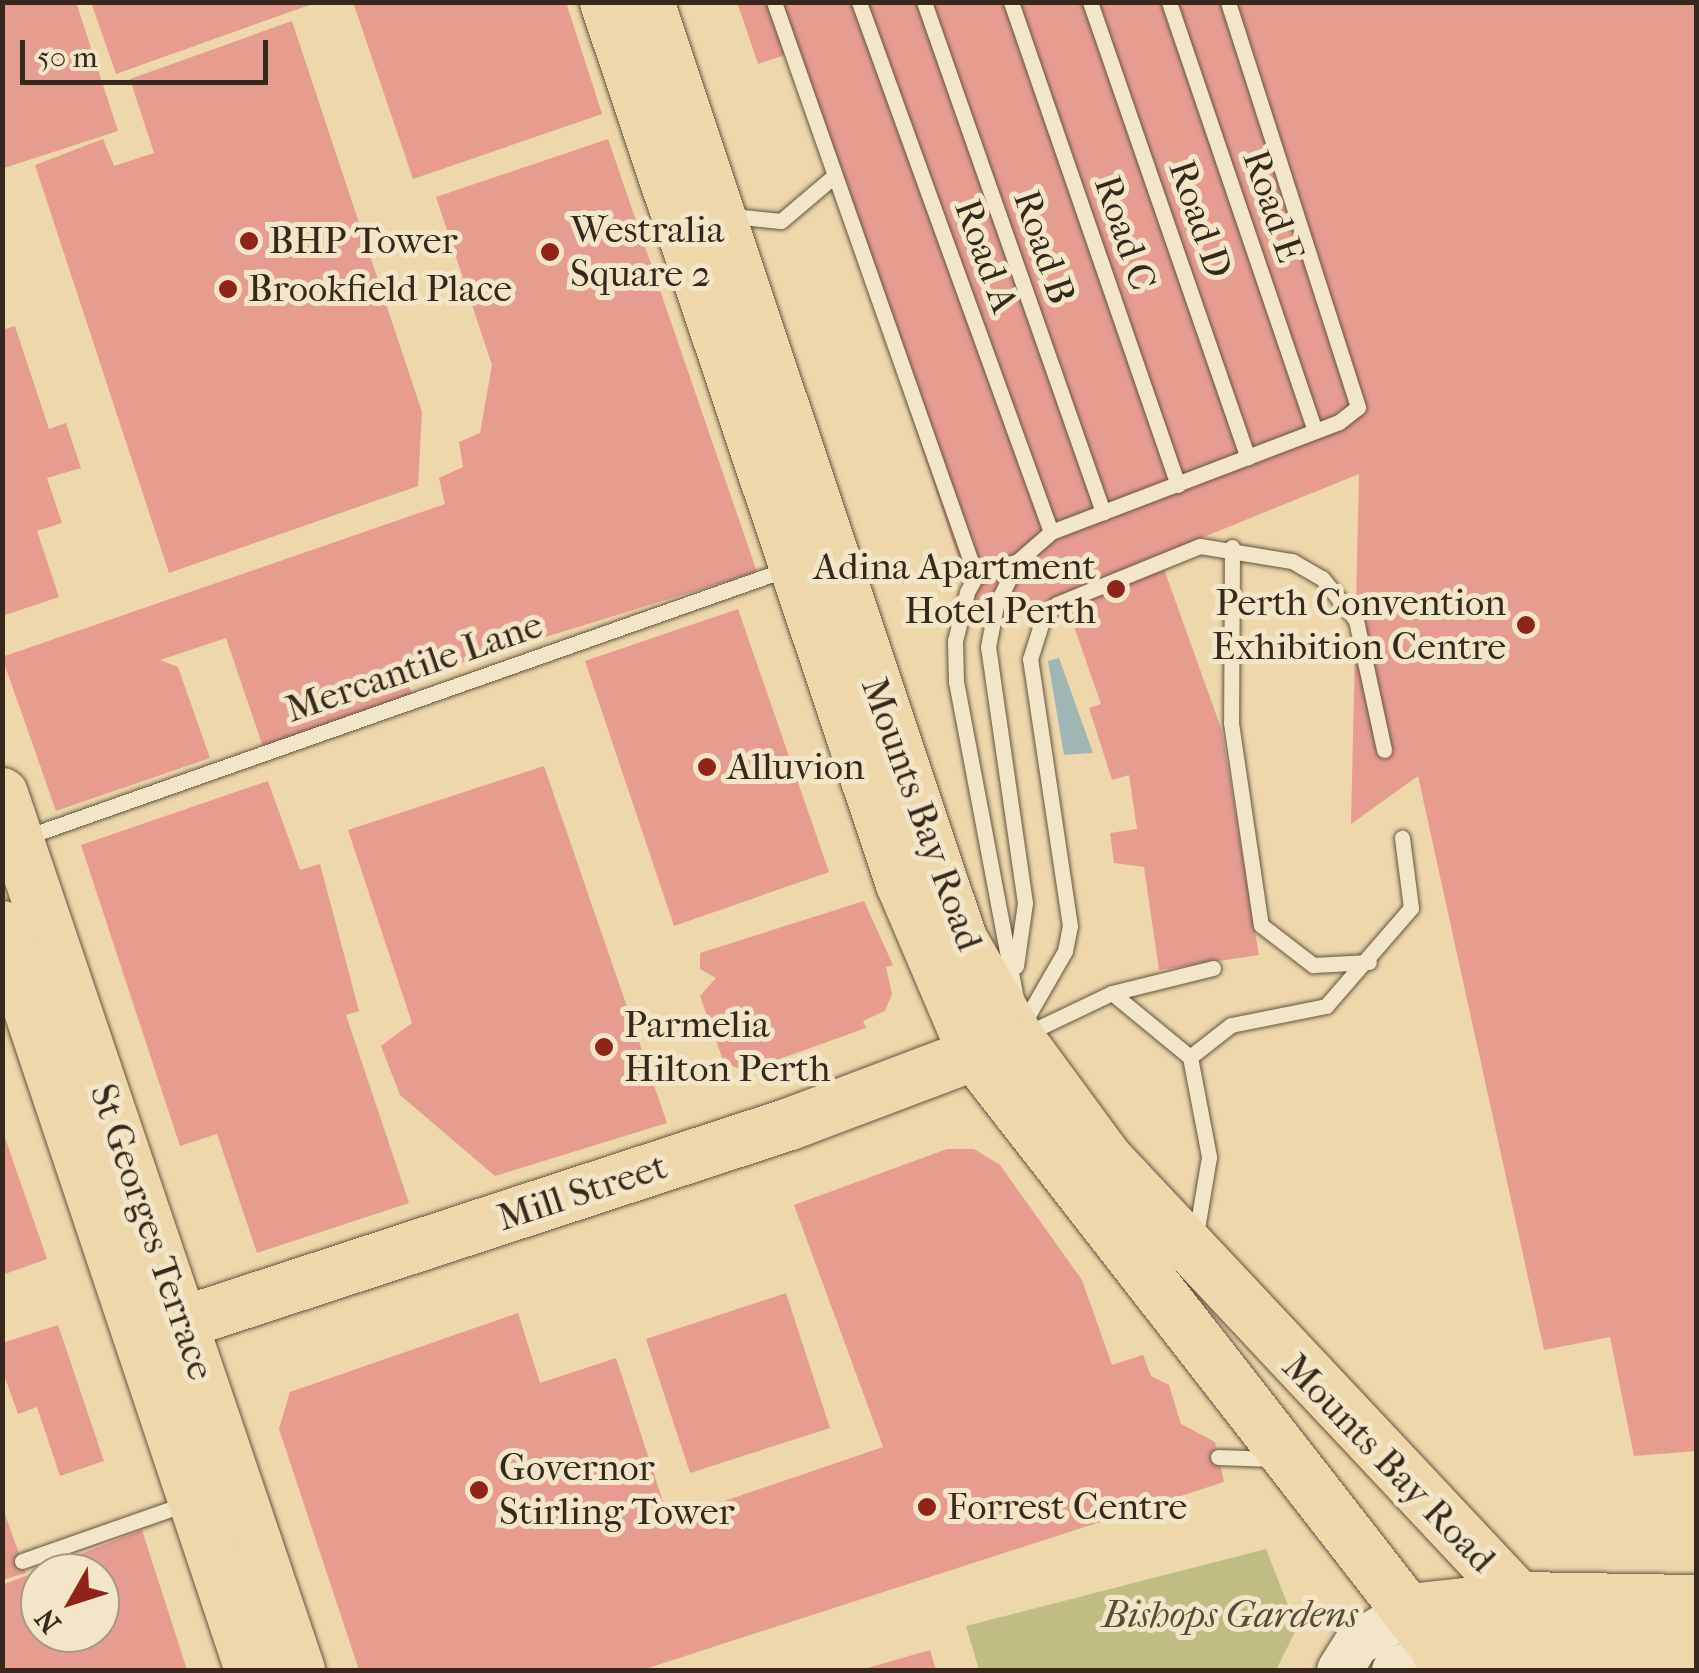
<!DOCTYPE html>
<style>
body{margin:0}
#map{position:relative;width:1699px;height:1673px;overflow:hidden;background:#edd7ab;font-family:"IM FELL French Canon",serif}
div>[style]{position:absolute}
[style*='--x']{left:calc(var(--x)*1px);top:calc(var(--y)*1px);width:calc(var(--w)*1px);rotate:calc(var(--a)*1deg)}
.green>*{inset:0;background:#bfbc84}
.water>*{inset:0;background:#9fb6b5}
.building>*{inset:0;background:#e69d90}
.roads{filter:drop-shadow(0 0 2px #645440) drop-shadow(0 0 2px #645440)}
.lane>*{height:15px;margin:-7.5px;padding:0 7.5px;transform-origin:7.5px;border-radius:7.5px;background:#f3e5c8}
.secondary>*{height:45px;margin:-22.5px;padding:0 22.5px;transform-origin:22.5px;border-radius:22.5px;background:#f3e5c8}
.primary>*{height:52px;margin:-26px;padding:0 26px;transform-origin:26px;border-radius:26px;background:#edd7ab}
.highway>*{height:55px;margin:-27.5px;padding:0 27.5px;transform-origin:27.5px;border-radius:27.5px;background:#edd7ab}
.dots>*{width:28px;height:28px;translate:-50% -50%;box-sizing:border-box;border:5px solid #f3e5c8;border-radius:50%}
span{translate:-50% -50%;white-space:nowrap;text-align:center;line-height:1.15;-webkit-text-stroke:10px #f3e5c8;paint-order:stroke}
.street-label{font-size:38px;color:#36281d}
.poi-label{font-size:38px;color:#36281d}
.left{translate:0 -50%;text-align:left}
.right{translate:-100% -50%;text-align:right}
.park-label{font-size:38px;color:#584d37;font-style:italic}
.frame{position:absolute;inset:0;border:5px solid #36281d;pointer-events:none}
.north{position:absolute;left:20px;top:1553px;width:100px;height:100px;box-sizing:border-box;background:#f3e5c8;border:2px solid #a79984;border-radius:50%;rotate:231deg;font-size:28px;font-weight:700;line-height:40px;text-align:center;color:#36281d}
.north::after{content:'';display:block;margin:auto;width:35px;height:45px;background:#8f2418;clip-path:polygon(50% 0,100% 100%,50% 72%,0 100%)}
.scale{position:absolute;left:20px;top:40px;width:248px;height:45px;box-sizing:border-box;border:5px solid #36281d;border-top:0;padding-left:12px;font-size:30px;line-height:35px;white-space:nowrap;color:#36281d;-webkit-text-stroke:8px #f3e5c8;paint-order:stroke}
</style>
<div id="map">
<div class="green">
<i style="clip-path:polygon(1266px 1549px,1297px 1628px,1276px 1670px,979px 1670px,966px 1626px)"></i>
</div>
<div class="water">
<i style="clip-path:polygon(1059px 658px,1093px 753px,1064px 755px,1048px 661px)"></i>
</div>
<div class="building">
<i style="clip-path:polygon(2px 2px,76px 2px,118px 131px,4px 168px)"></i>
<i style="clip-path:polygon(91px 2px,315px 2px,315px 3px,116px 74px)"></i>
<i style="clip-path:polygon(353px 2px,566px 2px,602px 114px,413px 179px)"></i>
<i style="clip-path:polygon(737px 2px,1696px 2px,1696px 1451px,1634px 1456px,1610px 1337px,1544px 1350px,1418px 776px,1351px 824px,1359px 474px,1159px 555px,1222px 731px,1259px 955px,1159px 970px,1144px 867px,1114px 863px,1110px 833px,1137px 829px,1129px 775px,1112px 780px,1089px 708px,1101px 704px,1063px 595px,981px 626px,791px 53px,758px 64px)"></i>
<i style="clip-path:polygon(292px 21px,422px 412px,418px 486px,169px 573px,35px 165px,103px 139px,114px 166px,154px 153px,130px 79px)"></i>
<i style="clip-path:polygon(608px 139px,757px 572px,406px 680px,413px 696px,263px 747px,226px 638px,160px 660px,178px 667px,210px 758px,56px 811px,2px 657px,445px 504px,439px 478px,463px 467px,459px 442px,480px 433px,492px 365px,436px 197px)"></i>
<i style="clip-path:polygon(15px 326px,49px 429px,66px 423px,81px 468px,47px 478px,62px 523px,37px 531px,59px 597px,2px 616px,2px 330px)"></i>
<i style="clip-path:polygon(738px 609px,829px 872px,674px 926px,585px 661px)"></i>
<i style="clip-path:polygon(544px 766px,667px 1123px,495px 1176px,400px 1095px,381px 1046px,412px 1023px,348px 830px)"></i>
<i style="clip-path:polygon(268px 781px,300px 870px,320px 864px,359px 1011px,346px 1015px,409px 1203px,257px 1253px,217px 1134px,180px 1146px,81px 845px)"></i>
<i style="clip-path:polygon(864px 901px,893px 965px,886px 967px,892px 994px,885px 1011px,863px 1021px,866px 1028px,746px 1071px,724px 1063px,700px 996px,716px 978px,700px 969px,700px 953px)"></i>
<i style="clip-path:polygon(2px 1129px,47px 1259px,2px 1275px)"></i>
<i style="clip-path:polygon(947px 1149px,974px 1149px,1000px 1165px,1082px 1280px,1112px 1365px,1143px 1355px,1151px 1376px,1169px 1385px,1181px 1424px,1215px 1442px,1224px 1482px,642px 1670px,359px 1670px,279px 1429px,290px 1392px,518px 1313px,540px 1383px,616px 1358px,669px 1520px,883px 1447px,794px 1205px)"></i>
<i style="clip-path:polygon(786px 1293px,830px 1428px,690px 1473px,646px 1339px)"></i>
<i style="clip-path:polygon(58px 1325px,104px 1461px,60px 1476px,37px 1407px,18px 1414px,2px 1369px,2px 1343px)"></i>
<i style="clip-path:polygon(2px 1506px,26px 1573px,2px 1580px)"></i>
<i style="clip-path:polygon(evenodd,142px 1530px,187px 1670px,2px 1670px,2px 1585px,142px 1530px,40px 1573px,100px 1573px,100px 1633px,40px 1633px,40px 1573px)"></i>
<i style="clip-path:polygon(930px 1650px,936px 1670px,864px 1670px,864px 1669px)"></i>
</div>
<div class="roads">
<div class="lane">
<i style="--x:774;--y:2;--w:609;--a:70.61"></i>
<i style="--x:859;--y:2;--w:564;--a:70.09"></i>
<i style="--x:924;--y:2;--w:541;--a:70.66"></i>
<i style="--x:1011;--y:2;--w:511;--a:70.93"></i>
<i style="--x:1090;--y:2;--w:482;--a:70.9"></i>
<i style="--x:1169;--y:2;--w:453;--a:71.2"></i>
<i style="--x:732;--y:216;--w:49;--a:5.8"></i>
<i style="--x:781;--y:221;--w:70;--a:-40.3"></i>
<i style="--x:1232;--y:547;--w:176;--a:90.3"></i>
<i style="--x:1231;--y:723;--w:204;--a:81.6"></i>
<i style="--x:1261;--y:925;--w:66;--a:37.6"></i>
<i style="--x:1313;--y:965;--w:56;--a:-3.1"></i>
<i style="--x:26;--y:837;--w:807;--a:-19.4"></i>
<i style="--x:1016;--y:966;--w:64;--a:-81.9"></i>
<i style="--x:1025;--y:903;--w:259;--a:-98.2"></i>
<i style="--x:988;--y:647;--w:43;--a:-79.2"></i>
<i style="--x:996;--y:605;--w:49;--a:-63.4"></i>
<i style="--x:1112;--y:993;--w:101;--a:39.4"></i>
<i style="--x:1190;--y:1057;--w:52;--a:-38"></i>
<i style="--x:1231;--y:1025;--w:97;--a:-11.3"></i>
<i style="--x:1326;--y:1006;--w:130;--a:-49.1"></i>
<i style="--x:1411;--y:908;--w:71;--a:-97.3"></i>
<i style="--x:1016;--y:999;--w:323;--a:-100.7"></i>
<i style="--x:956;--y:682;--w:41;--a:-91.4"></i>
<i style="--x:955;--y:641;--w:50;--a:-76.2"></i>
<i style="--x:967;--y:592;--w:18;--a:-61"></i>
<i style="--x:976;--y:576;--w:45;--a:-19.7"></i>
<i style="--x:1018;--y:561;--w:44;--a:-41.3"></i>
<i style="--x:1051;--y:532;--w:308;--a:-20.9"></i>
<i style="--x:1339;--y:422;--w:24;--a:-38"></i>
<i style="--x:1358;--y:407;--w:425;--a:-107.8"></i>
<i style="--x:1023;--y:1024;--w:84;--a:-60.1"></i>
<i style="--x:1065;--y:951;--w:25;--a:-79"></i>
<i style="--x:1070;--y:926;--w:270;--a:-98.5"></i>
<i style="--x:1030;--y:659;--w:46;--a:-72.3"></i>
<i style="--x:1044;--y:615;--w:17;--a:-40"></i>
<i style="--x:1057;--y:604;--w:154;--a:-22.1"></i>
<i style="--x:1200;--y:546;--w:93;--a:9.3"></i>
<i style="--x:1292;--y:561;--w:34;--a:30"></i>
<i style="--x:1322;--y:578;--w:54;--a:51"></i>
<i style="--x:1356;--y:620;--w:133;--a:77.8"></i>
<i style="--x:1026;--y:1034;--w:95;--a:-25.5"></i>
<i style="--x:1112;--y:993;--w:104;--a:-13.9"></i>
<i style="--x:1190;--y:1057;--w:102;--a:79.2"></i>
<i style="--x:1209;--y:1157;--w:79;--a:99.5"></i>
<i style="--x:1218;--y:1457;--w:56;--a:2"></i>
<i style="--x:22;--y:1561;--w:176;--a:-19.3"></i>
</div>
<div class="secondary">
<i style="--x:1339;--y:1670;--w:32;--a:-58"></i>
<i style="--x:1356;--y:1643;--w:62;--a:-31.1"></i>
<i style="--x:1394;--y:1670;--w:48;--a:-21.8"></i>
</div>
<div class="primary">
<i style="--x:606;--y:2;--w:930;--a:71.45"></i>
<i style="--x:902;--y:884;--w:186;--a:66.9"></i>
<i style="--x:975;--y:1055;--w:749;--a:52.1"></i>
<i style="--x:648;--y:2;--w:988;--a:71.53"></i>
<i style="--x:961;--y:939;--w:114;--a:60.1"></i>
<i style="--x:1018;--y:1038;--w:149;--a:53.7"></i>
<i style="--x:1106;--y:1158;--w:643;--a:46.83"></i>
<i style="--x:2;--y:794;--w:925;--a:71.27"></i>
<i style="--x:2;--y:927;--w:784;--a:71.47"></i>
<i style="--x:142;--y:1336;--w:682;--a:-18.12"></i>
<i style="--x:790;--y:1124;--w:232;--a:-20.7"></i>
</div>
<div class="highway">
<i style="--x:1409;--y:1611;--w:112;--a:-6.2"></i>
<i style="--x:1520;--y:1599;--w:176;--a:1"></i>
<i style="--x:1439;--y:1652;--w:85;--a:-8.1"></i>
<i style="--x:1523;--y:1640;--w:173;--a:4.3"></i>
</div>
</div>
<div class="dots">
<i style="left:249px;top:241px;background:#8f2418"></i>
<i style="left:550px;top:252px;background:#8f2418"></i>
<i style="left:228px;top:289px;background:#8f2418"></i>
<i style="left:1116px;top:589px;background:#8f2418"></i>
<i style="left:1526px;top:625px;background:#8f2418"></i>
<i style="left:707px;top:767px;background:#8f2418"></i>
<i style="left:604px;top:1047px;background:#8f2418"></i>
<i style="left:479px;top:1490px;background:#8f2418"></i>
<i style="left:927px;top:1507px;background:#8f2418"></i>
</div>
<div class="street-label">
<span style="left:1273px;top:206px;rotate:71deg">Road E</span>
<span style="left:1200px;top:219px;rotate:71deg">Road D</span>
<span style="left:1125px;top:233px;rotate:71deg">Road C</span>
<span style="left:1044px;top:247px;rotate:71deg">Road B</span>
<span style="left:986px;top:256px;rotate:70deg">Road A</span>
<span style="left:414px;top:667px;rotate:-19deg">Mercantile Lane</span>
<span style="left:922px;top:814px;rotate:70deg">Mounts Bay Road</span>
<span style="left:582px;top:1192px;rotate:-18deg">Mill Street</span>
<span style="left:152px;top:1232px;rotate:71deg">St Georges Terrace</span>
<span style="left:1389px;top:1463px;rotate:46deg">Mounts Bay Road</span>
</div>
<div class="poi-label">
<span class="left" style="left:570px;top:252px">Westralia<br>Square 2</span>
<span class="left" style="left:269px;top:241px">BHP Tower</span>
<span class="left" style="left:248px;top:289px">Brookfield Place</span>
<span class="right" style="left:1096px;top:589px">Adina Apartment<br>Hotel Perth</span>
<span class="right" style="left:1506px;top:625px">Perth Convention<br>Exhibition Centre</span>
<span class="left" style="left:727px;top:767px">Alluvion</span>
<span class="left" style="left:624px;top:1047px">Parmelia<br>Hilton Perth</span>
<span class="left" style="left:499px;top:1490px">Governor<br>Stirling Tower</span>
<span class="left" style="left:947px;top:1507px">Forrest Centre</span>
</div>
<div class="park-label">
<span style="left:1230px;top:1615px">Bishops Gardens</span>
</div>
<div class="frame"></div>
<div class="north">N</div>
<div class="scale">50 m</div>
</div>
